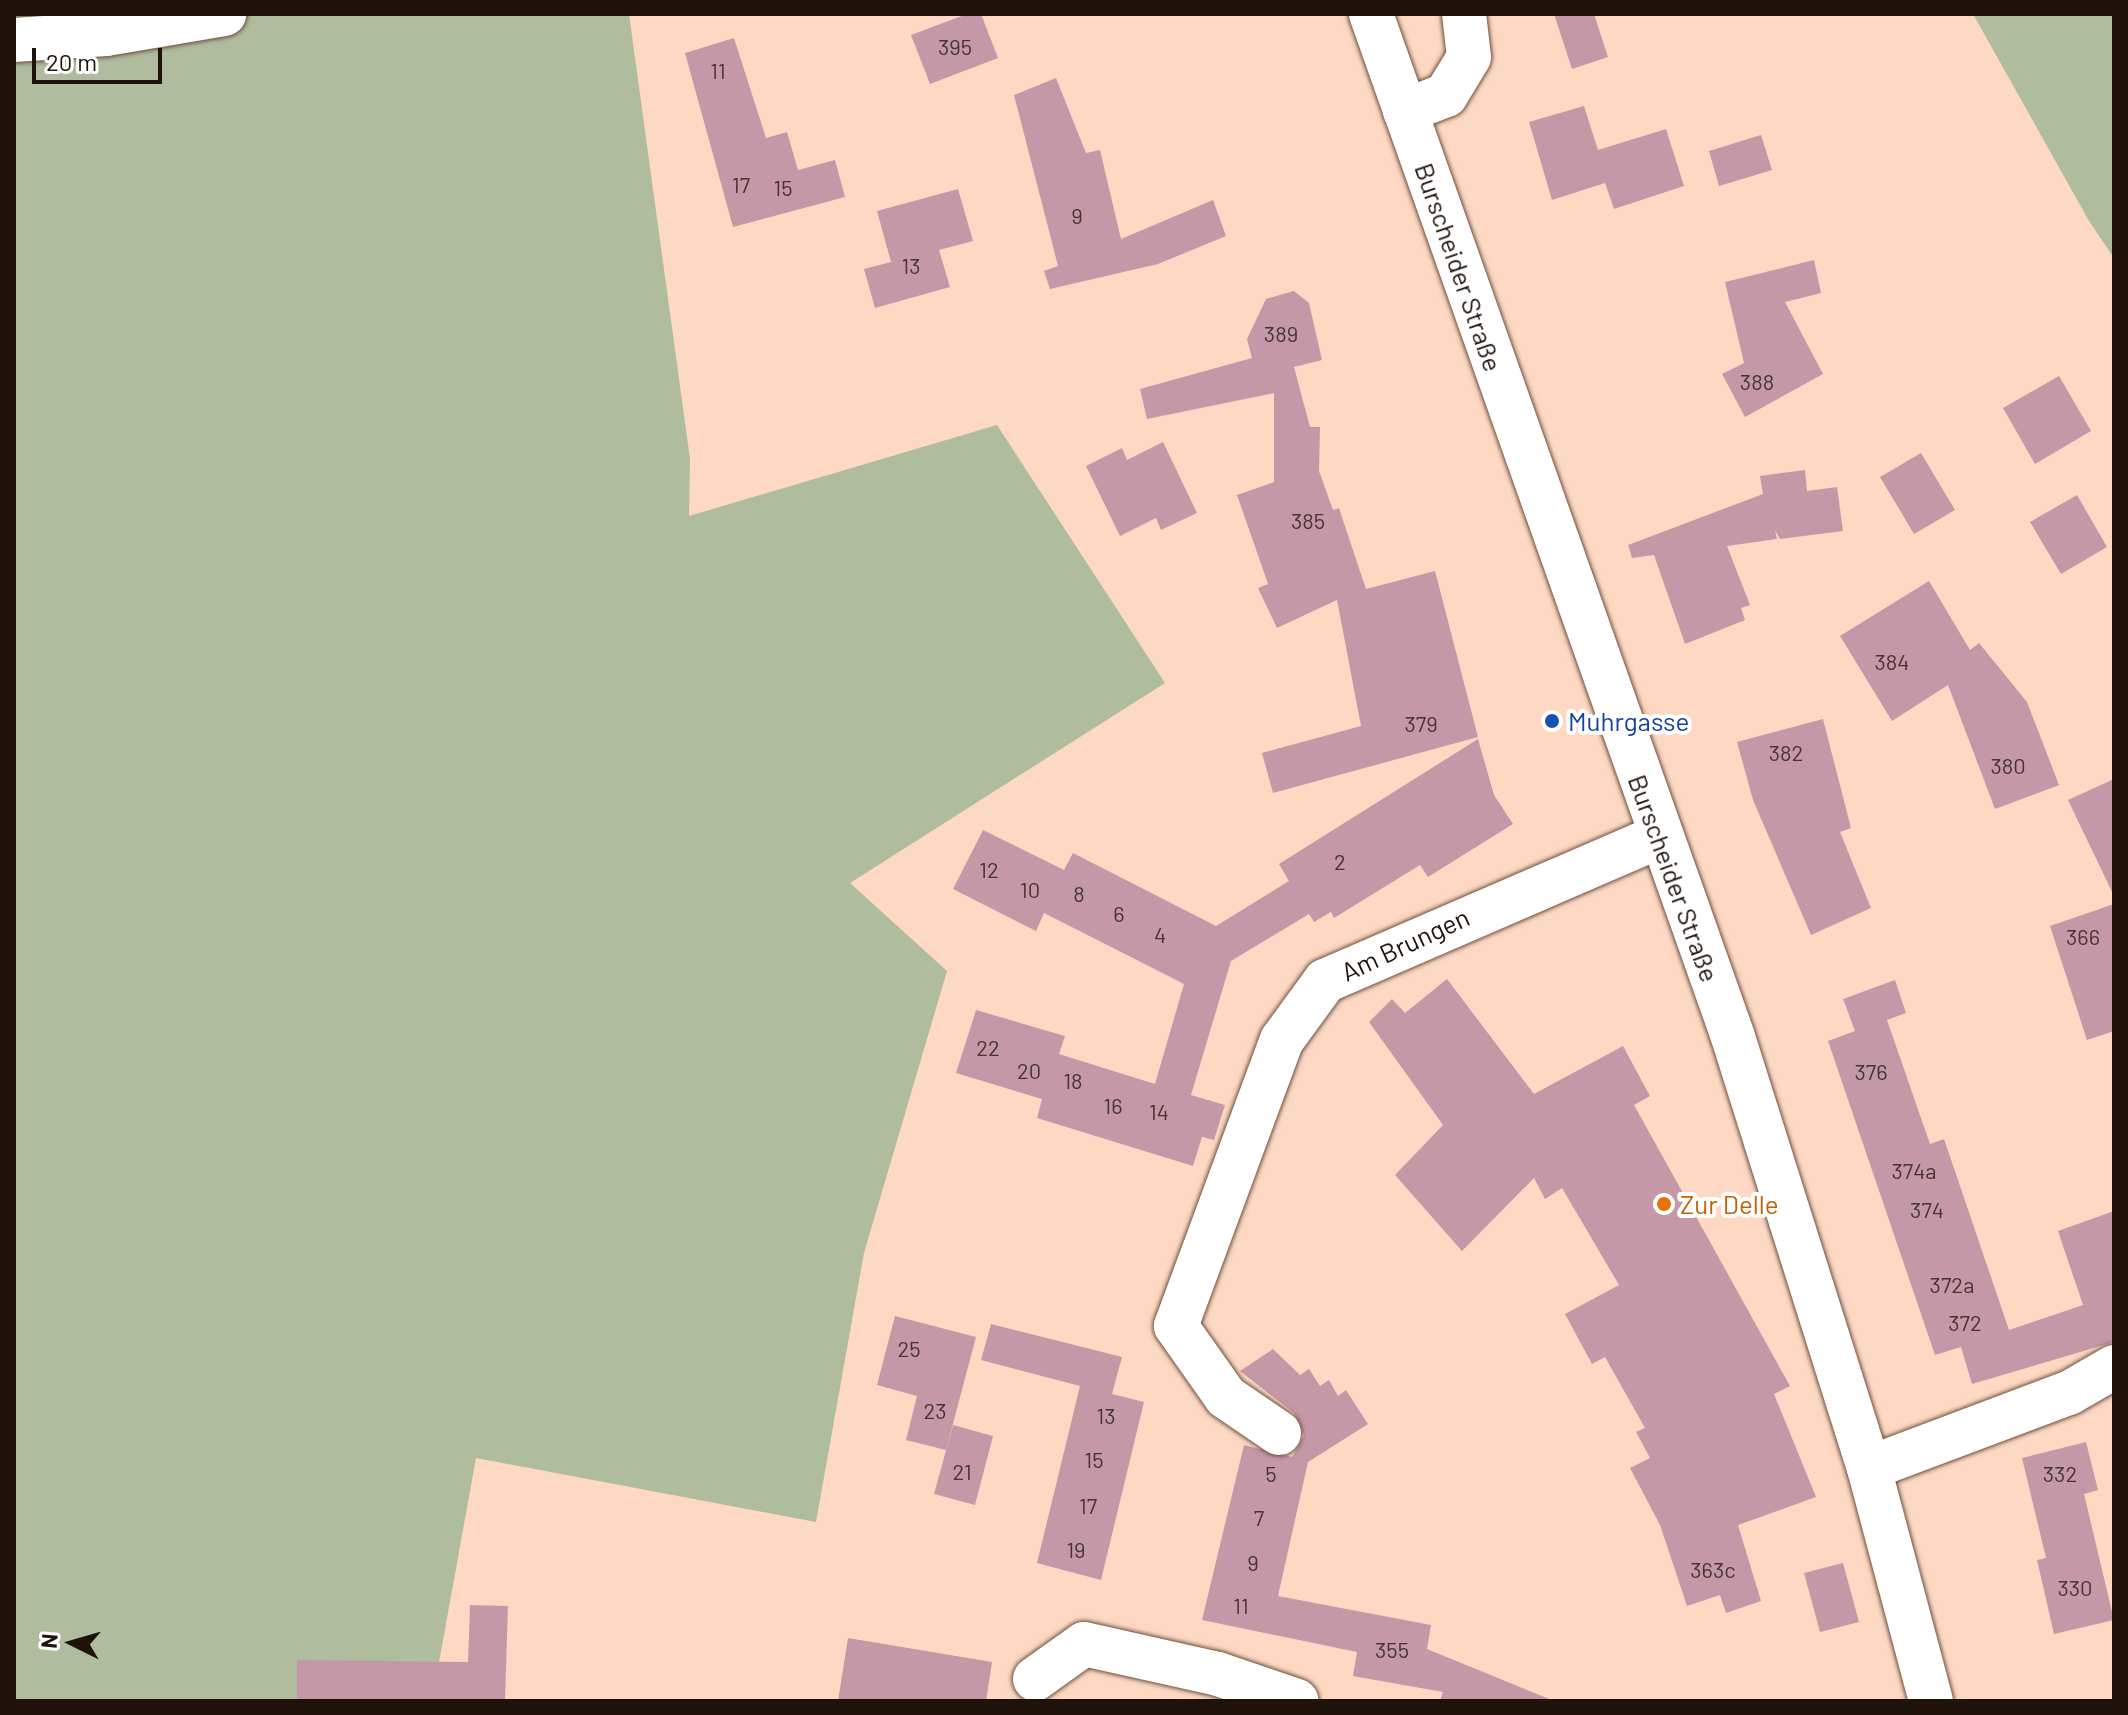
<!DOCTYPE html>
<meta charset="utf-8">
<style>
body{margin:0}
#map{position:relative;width:2128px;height:1715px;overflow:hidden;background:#fdd8c3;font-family:Barlow,sans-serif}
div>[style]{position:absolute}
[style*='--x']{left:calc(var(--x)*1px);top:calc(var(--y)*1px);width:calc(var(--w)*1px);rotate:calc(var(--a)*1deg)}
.green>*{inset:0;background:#b0bc9e}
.building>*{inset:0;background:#c598a7}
.roads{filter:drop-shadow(0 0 2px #6e4f3e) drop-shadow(0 0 2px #6e4f3e)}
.minor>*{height:44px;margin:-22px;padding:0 22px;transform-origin:22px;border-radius:22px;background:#fff}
.major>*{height:44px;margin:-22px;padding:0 22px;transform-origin:22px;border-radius:22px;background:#fff}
.dots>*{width:22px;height:22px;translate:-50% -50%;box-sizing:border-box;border:4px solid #fff;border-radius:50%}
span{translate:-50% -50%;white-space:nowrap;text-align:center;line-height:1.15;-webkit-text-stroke:8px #fff;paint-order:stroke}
.number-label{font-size:22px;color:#483432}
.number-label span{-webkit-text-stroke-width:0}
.street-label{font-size:26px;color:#1e120b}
.transit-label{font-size:26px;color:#164399}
.left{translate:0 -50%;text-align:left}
.food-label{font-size:26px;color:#c56008}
.frame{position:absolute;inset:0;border:16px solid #1e120b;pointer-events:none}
.north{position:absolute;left:32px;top:1603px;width:80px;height:80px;-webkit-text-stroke:6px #fff;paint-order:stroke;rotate:275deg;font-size:22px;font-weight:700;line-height:32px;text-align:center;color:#1e120b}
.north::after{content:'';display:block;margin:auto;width:28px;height:36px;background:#1e120b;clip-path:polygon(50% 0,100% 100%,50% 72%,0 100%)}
.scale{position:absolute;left:32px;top:48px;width:130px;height:36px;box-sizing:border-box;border:4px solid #1e120b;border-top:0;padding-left:10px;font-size:24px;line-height:28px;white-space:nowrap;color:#1e120b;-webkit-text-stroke:6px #fff;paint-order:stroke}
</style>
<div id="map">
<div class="green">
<i style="clip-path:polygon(14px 14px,629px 14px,690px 459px,689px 516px,997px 425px,1165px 683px,850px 883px,947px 971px,864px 1253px,816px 1522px,476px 1458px,432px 1701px,14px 1701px)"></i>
<i style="clip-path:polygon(1973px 14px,2114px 14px,2114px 258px,2089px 221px)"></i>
</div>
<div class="building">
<i style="clip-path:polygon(967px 14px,981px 14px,998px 58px,930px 84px,911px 35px)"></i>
<i style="clip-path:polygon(1554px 14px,1594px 14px,1608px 57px,1572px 69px)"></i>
<i style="clip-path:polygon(734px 38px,766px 138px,787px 132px,798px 170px,835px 160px,845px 197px,733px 227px,685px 53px)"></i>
<i style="clip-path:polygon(1056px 78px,1086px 153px,1100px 150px,1121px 239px,1213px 200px,1226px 236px,1158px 264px,1050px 289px,1044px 271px,1058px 266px,1014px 95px)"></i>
<i style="clip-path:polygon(1584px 106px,1598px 150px,1666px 129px,1684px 186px,1614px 209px,1605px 183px,1552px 200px,1529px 122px)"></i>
<i style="clip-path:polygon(1761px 135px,1772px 170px,1719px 186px,1709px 151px)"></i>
<i style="clip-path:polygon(958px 189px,973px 241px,939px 250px,950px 287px,875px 308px,864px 269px,891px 262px,877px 211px)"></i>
<i style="clip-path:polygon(1814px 260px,1821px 293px,1785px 302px,1823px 374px,1745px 417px,1722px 374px,1744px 363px,1725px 282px)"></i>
<i style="clip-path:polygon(1294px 291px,1309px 303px,1322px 360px,1294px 367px,1310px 427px,1320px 427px,1319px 471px,1333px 510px,1339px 508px,1366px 589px,1435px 571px,1478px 737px,1273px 793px,1262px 753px,1361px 726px,1337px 600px,1277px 628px,1258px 588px,1268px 584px,1237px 495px,1274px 482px,1274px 393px,1147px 419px,1140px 389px,1252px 358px,1247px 339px,1266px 299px)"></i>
<i style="clip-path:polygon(2059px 376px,2091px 431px,2035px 464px,2003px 408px)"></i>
<i style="clip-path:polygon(1163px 442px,1197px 513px,1161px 530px,1156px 518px,1120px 536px,1086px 466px,1122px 448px,1127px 460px)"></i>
<i style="clip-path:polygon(1921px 453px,1955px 510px,1914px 534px,1880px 477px)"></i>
<i style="clip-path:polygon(1805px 470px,1807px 491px,1837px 487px,1843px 531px,1780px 539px,1775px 530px,1777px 539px,1727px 546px,1750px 605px,1741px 608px,1745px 620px,1685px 644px,1654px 555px,1632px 558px,1628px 545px,1763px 494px,1760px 476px)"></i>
<i style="clip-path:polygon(2077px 495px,2107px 547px,2061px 574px,2030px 522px)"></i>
<i style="clip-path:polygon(1929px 581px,1970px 650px,1979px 643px,2027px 702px,2059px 785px,1995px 809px,1948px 685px,1892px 721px,1840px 636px)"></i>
<i style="clip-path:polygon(1823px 719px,1851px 828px,1840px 832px,1871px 908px,1811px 935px,1753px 800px,1737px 742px)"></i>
<i style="clip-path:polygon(1478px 739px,1494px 795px,1513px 824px,1428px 877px,1420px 865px,1334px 918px,1331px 912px,1314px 922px,1309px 914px,1231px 961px,1191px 1095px,1225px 1105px,1214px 1140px,1202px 1137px,1193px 1166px,1037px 1118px,1042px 1099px,956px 1073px,976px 1010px,1065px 1036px,1059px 1054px,1155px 1084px,1184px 984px,1044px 913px,1036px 931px,953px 889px,983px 830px,1064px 870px,1073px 853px,1216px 926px,1289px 881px,1279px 864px)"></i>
<i style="clip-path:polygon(2114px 779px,2114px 896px,2068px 800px)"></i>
<i style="clip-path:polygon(2114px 904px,2114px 1031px,2087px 1040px,2050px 926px)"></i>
<i style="clip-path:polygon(1447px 979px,1534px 1094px,1623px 1046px,1650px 1096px,1634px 1105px,1790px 1386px,1774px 1394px,1816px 1497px,1738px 1525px,1761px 1601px,1726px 1613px,1720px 1595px,1687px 1606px,1660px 1525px,1630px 1468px,1650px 1458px,1636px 1432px,1645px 1428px,1605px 1357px,1592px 1364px,1565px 1314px,1619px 1285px,1562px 1188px,1545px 1199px,1534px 1178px,1462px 1251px,1395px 1175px,1443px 1125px,1369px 1022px,1392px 999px,1405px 1013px)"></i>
<i style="clip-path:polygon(1895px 980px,1906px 1013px,1887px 1020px,1930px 1144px,1944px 1139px,2009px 1330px,2083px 1305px,2058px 1231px,2114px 1211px,2114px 1342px,1972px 1384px,1961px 1347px,1935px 1355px,1828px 1041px,1855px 1031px,1843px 999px)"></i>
<i style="clip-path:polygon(895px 1316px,976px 1337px,946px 1450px,906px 1440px,917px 1396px,877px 1385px)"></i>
<i style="clip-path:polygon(991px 1324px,1122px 1357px,1112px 1394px,1144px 1402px,1101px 1580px,1037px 1563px,1080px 1386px,981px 1360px)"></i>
<i style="clip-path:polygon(1273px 1349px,1300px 1375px,1309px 1369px,1320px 1386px,1329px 1380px,1338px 1396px,1346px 1390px,1368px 1424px,1308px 1462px,1278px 1596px,1431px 1625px,1427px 1649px,1554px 1701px,1440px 1701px,1443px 1692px,1353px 1676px,1357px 1652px,1202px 1620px,1244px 1445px,1292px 1457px,1304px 1436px,1294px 1413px,1240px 1371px)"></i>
<i style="clip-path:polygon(953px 1425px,993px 1436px,975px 1505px,934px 1494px)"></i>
<i style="clip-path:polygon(2086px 1442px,2098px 1490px,2084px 1494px,2114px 1620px,2054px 1634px,2037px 1560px,2046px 1558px,2022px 1458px)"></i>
<i style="clip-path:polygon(1843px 1563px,1859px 1622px,1820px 1632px,1804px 1573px)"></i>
<i style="clip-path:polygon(470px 1605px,508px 1606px,505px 1701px,297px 1699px,297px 1660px,468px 1662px)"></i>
<i style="clip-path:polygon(848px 1638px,992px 1662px,986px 1701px,838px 1701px)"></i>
</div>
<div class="roads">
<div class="minor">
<i style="--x:14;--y:40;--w:92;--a:-3.7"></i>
<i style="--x:106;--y:34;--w:120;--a:-9.6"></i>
<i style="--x:1405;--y:111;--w:44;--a:-21.3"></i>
<i style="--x:1446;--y:95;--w:44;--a:-58.8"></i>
<i style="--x:1469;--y:57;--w:43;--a:-96.6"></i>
<i style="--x:1279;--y:1433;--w:64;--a:-145.8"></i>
<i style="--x:1226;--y:1397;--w:87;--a:-125.2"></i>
<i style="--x:1176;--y:1326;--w:305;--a:-69.7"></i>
<i style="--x:1282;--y:1040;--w:73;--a:-53.9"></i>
<i style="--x:1325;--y:981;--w:362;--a:-23.4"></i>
<i style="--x:1869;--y:1468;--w:214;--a:-20.6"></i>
<i style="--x:2069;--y:1393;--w:52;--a:-30"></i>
<i style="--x:1035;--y:1679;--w:60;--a:-35.5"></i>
<i style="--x:1084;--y:1644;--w:137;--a:12.6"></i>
<i style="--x:1218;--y:1674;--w:83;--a:18.9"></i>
</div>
<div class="major">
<i style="--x:1371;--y:14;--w:1085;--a:70.51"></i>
<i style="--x:1733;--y:1037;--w:452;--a:72.5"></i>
<i style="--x:1869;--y:1468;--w:241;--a:75.1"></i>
</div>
</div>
<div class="dots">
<i style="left:1552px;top:721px;background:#1a4fb4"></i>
<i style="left:1664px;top:1204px;background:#e8710a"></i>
</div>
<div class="number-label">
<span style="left:955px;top:47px">395</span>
<span style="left:718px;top:71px">11</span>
<span style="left:741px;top:185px">17</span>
<span style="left:783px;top:188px">15</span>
<span style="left:1077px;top:216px">9</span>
<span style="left:911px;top:266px">13</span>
<span style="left:1281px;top:334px">389</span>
<span style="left:1757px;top:382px">388</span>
<span style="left:1308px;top:521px">385</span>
<span style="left:1892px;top:662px">384</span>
<span style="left:1421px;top:724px">379</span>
<span style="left:1786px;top:753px">382</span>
<span style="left:2008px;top:766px">380</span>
<span style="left:1340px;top:862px">2</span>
<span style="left:989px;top:870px">12</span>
<span style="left:1030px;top:890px">10</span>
<span style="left:1079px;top:894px">8</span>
<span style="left:1119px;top:914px">6</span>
<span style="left:1160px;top:935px">4</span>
<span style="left:2083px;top:937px">366</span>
<span style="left:988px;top:1048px">22</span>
<span style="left:1029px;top:1071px">20</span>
<span style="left:1871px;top:1072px">376</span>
<span style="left:1073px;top:1081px">18</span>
<span style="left:1113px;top:1106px">16</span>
<span style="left:1159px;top:1112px">14</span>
<span style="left:1914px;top:1171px">374a</span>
<span style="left:1927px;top:1210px">374</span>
<span style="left:1952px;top:1285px">372a</span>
<span style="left:1965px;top:1323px">372</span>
<span style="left:909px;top:1349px">25</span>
<span style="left:935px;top:1411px">23</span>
<span style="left:1106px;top:1416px">13</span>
<span style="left:1094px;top:1460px">15</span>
<span style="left:962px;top:1472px">21</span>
<span style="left:1271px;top:1474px">5</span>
<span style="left:2060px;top:1474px">332</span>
<span style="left:1088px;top:1506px">17</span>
<span style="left:1259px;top:1518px">7</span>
<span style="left:1076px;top:1550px">19</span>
<span style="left:1253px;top:1563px">9</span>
<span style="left:1713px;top:1570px">363c</span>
<span style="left:2075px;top:1588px">330</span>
<span style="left:1241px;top:1606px">11</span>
<span style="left:1392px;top:1650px">355</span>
</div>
<div class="street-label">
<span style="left:1459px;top:267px;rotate:71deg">Burscheider Straße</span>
<span style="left:1674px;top:878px;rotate:70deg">Burscheider Straße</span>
<span style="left:1405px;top:944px;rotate:-25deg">Am Brungen</span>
</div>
<div class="transit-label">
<span class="left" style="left:1568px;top:721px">Muhrgasse</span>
</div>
<div class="food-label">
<span class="left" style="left:1680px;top:1204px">Zur Delle</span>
</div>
<div class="frame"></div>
<div class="north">N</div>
<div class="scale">20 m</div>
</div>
